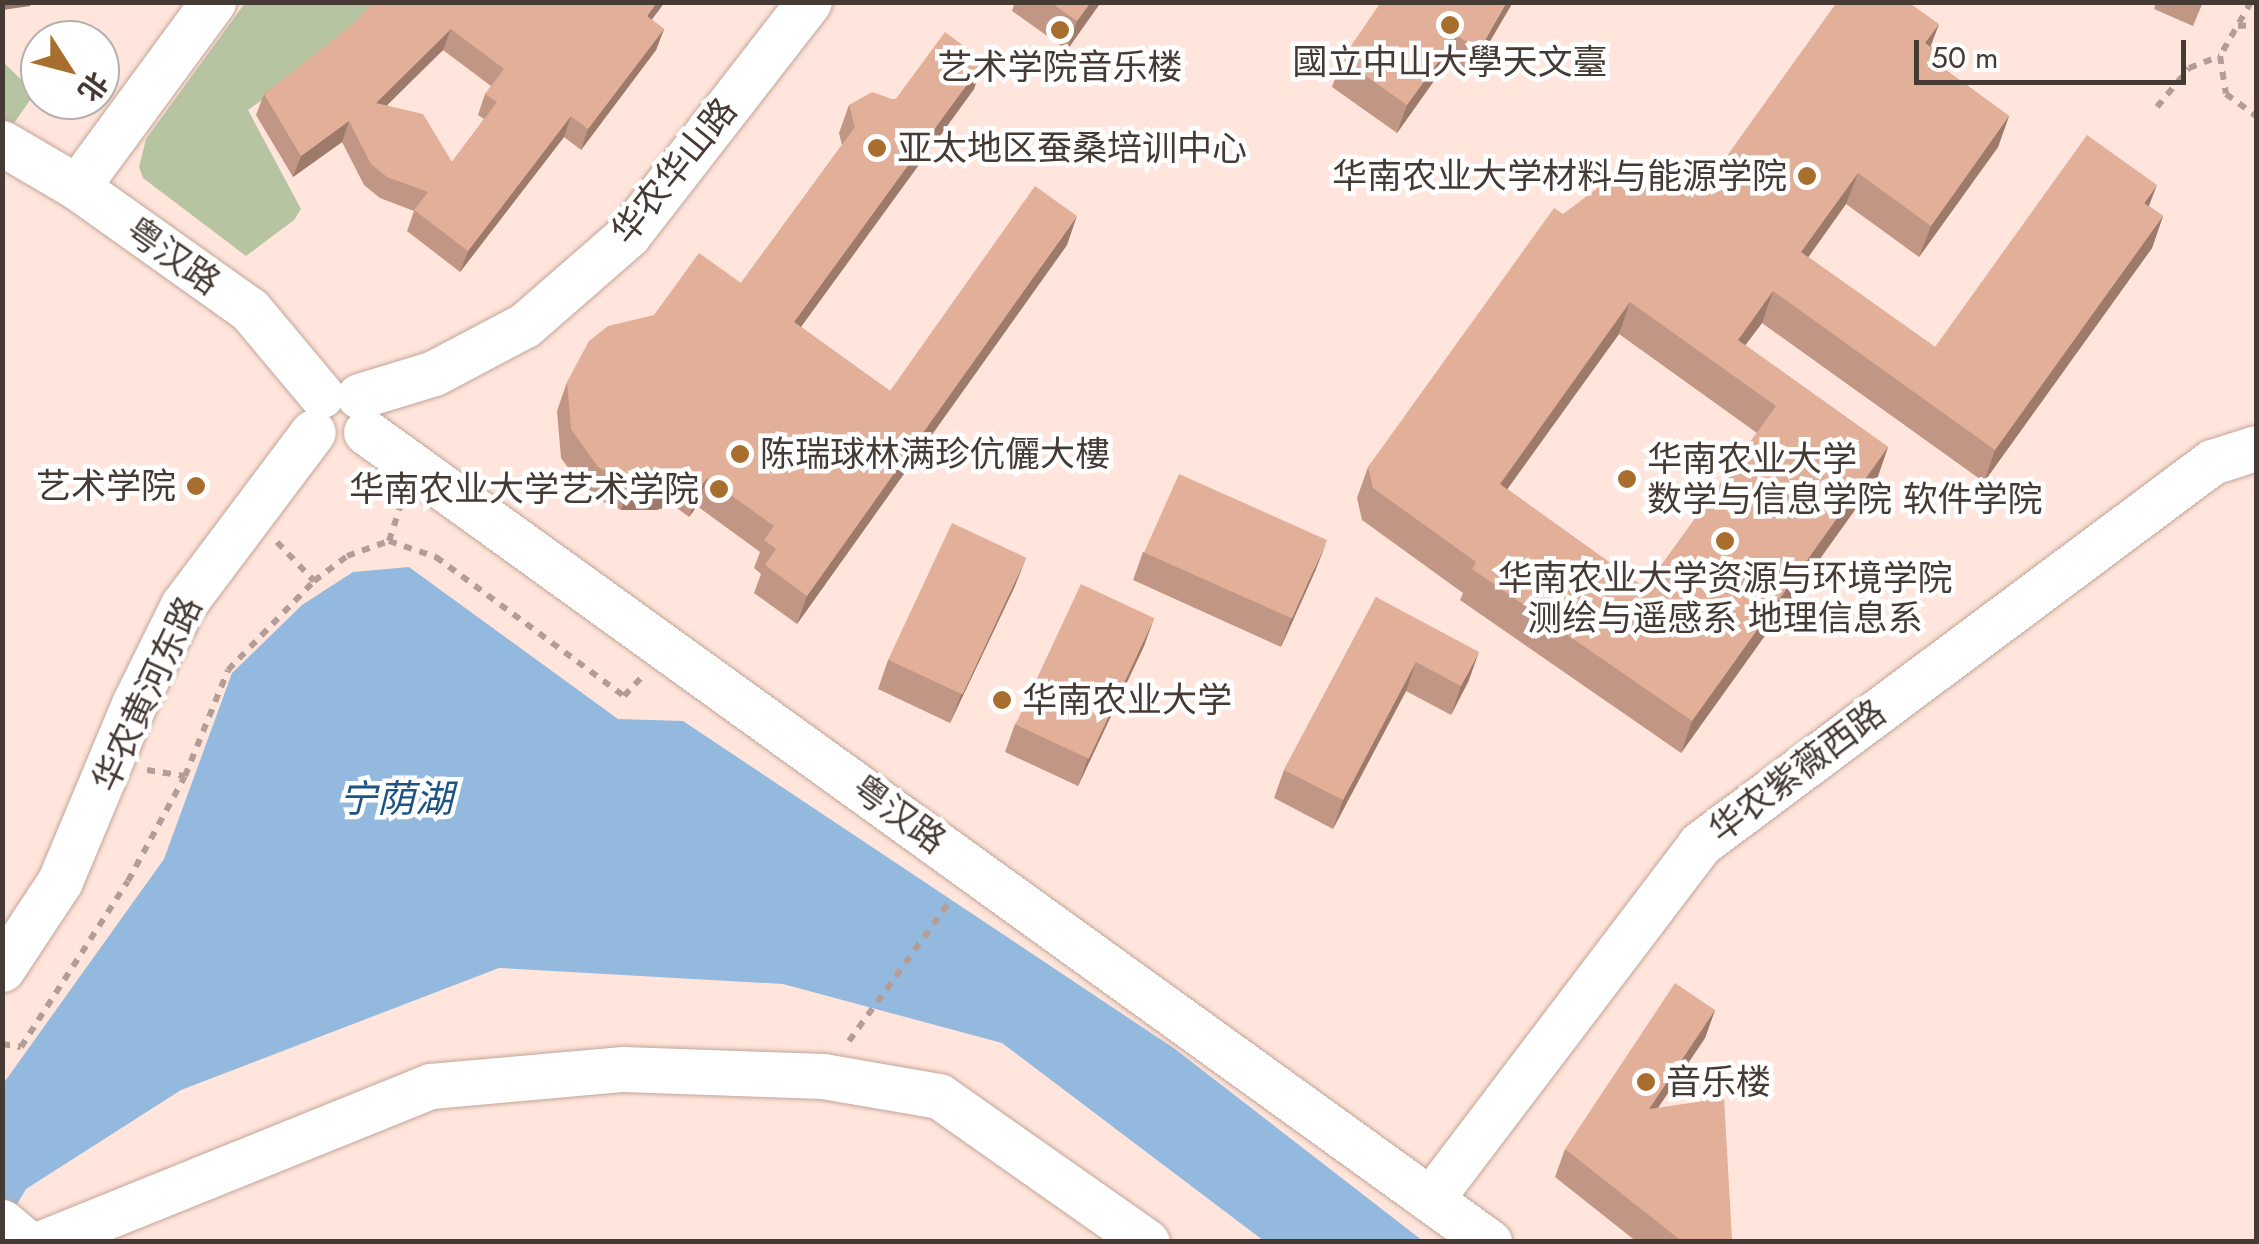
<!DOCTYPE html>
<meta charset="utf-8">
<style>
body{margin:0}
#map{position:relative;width:2259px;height:1244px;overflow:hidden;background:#ffe5db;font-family:Jost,"Noto Sans SC",sans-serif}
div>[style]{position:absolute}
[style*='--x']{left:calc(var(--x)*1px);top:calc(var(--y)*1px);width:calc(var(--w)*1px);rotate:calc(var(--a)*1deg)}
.green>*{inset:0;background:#b6c4a2}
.water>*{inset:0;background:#94b9df}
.path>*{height:6px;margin-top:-3px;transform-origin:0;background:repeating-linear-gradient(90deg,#b29e96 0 8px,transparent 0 16px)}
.roads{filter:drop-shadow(0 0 2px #c3a599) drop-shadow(0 0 2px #c3a599)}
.street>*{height:45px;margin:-22.5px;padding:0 22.5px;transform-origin:22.5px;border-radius:22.5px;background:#fff}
.wall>*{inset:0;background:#c29684}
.shaded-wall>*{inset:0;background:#9e7a6b}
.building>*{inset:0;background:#e2af99;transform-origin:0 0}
.dots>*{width:28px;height:28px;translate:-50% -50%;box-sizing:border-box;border:5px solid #fff;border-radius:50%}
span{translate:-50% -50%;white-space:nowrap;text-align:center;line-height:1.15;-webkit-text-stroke:9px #fff;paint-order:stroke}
.poi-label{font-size:35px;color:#463a34}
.left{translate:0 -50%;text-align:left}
.right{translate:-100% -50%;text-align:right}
.street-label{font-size:35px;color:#463a34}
.water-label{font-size:38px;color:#1d5484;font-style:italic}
.frame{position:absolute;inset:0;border:5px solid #463a34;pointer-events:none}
.north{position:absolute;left:20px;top:20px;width:100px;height:100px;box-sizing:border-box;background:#fff;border:2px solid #b5b0ae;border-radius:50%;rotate:126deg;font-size:28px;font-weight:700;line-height:40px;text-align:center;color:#463a34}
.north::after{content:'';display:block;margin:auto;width:35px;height:45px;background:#a76e2d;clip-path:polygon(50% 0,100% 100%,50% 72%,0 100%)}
.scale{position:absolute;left:1914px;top:40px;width:272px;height:45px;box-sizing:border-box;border:5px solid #463a34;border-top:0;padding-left:12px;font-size:30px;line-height:35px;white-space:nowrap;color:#463a34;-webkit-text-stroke:8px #fff;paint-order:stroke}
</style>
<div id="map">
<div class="green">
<i style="clip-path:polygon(245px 3px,378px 3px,301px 72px,248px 110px,301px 209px,294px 220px,246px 256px,143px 178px,139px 167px,146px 139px)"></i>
<i style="clip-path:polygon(2px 61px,35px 93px,12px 126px,3px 120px)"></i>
</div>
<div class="water">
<i style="clip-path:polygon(409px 567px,618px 719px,683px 721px,1175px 1049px,1423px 1241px,1264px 1241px,1002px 1043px,783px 984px,499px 968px,181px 1090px,26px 1189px,3px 1228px,3px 1084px,164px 859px,232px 673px,302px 605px,353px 572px)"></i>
</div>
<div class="path">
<i style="--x:2251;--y:2;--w:62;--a:119.9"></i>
<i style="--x:2220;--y:56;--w:38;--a:81"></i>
<i style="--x:2226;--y:94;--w:37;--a:36"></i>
<i style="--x:2238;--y:26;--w:18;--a:-3"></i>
<i style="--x:2157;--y:107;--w:50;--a:-50.6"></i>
<i style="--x:2189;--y:68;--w:33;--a:-21"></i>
<i style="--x:389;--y:541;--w:39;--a:-72"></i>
<i style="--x:277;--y:542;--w:54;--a:46.5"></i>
<i style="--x:147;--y:770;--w:38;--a:9"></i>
<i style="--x:849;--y:1041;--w:173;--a:-54.2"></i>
<i style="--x:2;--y:1044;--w:19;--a:9"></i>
<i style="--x:21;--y:1047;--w:197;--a:-57.2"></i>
<i style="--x:128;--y:881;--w:119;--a:-61.5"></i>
<i style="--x:185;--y:776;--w:114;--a:-67.9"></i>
<i style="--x:228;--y:670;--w:124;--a:-46"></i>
<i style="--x:314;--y:581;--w:41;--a:-37.1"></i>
<i style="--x:347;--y:556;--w:45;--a:-19.7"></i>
<i style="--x:389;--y:541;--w:50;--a:18.8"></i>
<i style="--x:436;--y:557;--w:234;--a:36.5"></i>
<i style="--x:624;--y:696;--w:25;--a:-47"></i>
</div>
<div class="roads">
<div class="street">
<i style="--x:2;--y:143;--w:87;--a:30.4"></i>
<i style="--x:77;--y:187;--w:212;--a:35.4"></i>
<i style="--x:250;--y:310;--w:111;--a:50.1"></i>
<i style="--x:77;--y:187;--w:230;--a:-53.7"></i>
<i style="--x:359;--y:396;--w:78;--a:-17"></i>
<i style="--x:434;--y:373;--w:103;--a:-27.8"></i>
<i style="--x:525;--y:325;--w:137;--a:-41.1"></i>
<i style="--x:628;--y:235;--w:295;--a:-52.2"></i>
<i style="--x:366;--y:432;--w:1385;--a:35.8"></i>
<i style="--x:2;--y:969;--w:105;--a:-56.6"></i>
<i style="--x:60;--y:881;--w:194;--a:-67.3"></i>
<i style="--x:135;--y:702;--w:108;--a:-63.7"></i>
<i style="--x:183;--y:605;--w:216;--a:-53.1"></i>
<i style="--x:1433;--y:1196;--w:442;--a:-52.8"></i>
<i style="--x:1700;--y:844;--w:639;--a:-36.73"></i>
<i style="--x:2212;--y:462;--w:46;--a:-17.7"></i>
<i style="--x:2;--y:1222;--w:31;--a:40"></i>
<i style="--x:44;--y:1242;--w:417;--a:-22"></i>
<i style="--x:431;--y:1086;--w:193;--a:-5.1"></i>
<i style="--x:623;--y:1069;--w:200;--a:2"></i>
<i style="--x:823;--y:1076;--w:118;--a:9.8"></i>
<i style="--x:939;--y:1096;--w:254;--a:35.1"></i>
</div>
</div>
<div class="wall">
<i style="clip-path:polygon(1015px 2px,1101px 2px,1067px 50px,1012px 11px)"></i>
<i style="clip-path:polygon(1513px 2px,1469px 77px,1446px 64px,1397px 133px,1332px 87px,1342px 59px)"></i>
<i style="clip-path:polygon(2156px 2px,2203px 2px,2193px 26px,2154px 9px)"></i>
<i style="clip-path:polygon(evenodd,652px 20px,664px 29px,656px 50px,581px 150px,564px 137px,460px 272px,407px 231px,414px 211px,380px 198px,364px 185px,342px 142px,293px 177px,256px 115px,264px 94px,351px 26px,652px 20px,443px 50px,491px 86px,485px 94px,478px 115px,484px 119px,452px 162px,387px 105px,443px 50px)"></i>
<i style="clip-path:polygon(evenodd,1939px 24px,1930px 46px,1942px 55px,1939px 65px,2009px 116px,1998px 147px,1919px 257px,1846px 204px,1808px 257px,1935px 347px,2149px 206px,2163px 216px,2152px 248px,1984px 482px,1762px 323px,1745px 345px,1888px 447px,1877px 479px,1681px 753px,1460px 600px,1463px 593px,1362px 520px,1357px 498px,1368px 467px,1563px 214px,1699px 195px,1939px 24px,1619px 334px,1757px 433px,1645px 588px,1507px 489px,1619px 334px)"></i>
<i style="clip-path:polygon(974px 89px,801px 327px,890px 391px,1067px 245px,797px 624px,754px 593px,761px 574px,754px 568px,760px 552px,697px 506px,689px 517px,673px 505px,656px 510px,621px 510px,588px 495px,561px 458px,557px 411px,567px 382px,654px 315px,741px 283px,842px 145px,839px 133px,849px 105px)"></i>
<i style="clip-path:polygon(1143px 552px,1316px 569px,1281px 647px,1133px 580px)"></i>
<i style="clip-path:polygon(1015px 586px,950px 723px,878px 689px,888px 660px)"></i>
<i style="clip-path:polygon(1376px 597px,1469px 680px,1451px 715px,1406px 691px,1333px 829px,1274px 798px,1284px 770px)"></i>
<i style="clip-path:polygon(1154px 618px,1144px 646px,1078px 786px,1005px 752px,1015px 724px)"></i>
<i style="clip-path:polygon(1715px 1010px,1705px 1038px,1658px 1108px,1732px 1239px,1731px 1242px,1637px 1242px,1555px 1177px,1565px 1149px)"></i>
</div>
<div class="shaded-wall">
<i style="clip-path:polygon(2px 2px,33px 2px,30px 6px,2px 10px)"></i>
<i style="clip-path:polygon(657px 2px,665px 2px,639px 37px,647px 16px)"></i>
<i style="clip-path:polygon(1091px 2px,1101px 2px,1067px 50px,1077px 21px)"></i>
<i style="clip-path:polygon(1507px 2px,1513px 2px,1469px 77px,1480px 49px)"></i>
<i style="clip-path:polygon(1939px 24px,1927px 56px,1925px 43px)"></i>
<i style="clip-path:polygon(451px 29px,443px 50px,368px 124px,376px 103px)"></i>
<i style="clip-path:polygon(664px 29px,656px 50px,581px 150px,588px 129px)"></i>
<i style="clip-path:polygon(1457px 36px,1446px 64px,1397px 133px,1407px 105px)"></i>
<i style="clip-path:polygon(984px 61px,974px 89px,784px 350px,794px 322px)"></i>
<i style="clip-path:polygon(571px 116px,564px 137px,460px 272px,468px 251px)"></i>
<i style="clip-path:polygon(2009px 116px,1998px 147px,1919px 257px,1931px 226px)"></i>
<i style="clip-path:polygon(349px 121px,342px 142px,293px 177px,301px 156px)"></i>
<i style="clip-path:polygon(1858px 173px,1846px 204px,1790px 283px,1801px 252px)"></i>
<i style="clip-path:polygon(2157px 185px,2145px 216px,2144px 203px)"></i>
<i style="clip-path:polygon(1077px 216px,1067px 245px,797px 624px,807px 596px)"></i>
<i style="clip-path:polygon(2163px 216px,2152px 248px,1984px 482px,1995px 450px)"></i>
<i style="clip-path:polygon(1773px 291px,1762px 323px,1726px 371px,1738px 340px)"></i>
<i style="clip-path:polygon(1630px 302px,1619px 334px,1488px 516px,1500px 484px)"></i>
<i style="clip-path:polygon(1888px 447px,1877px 479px,1681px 753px,1692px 721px)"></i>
<i style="clip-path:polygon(683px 477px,673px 505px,656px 510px,621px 510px,631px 482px)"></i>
<i style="clip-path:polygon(707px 478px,697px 506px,689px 517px,699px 489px)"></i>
<i style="clip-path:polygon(1327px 541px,1316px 569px,1281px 647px,1291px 619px)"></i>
<i style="clip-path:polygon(1026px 558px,1015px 586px,950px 723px,961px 694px)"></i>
<i style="clip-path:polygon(1154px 618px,1144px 646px,1078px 786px,1088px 758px)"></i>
<i style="clip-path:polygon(1479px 652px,1469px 680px,1451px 715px,1461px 686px)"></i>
<i style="clip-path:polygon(1416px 662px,1406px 691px,1333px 829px,1343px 800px)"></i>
<i style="clip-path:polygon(1715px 1010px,1705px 1038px,1638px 1137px,1649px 1109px)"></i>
</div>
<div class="building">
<i style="clip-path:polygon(evenodd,374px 2px,657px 2px,647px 16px,664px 29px,588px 129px,571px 116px,468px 251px,414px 210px,428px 192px,387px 177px,371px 164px,349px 121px,301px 156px,264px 94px,351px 26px,374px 2px,451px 29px,504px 69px,485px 94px,497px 102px,452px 162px,423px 114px,376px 103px,451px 29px)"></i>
<i style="clip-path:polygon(1050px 2px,1091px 2px,1077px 21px)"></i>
<i style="clip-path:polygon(1381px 2px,1409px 3px,1507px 2px,1480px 49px,1457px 36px,1407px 105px,1342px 59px)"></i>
<i style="clip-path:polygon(evenodd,1837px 2px,1908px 2px,1939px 24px,1925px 43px,1942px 55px,1936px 63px,2009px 116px,1931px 226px,1858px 173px,1801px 252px,1935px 347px,2087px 135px,2157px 185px,2144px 203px,2163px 216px,1995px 450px,1773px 291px,1738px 340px,1888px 447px,1692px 721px,1472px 569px,1476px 562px,1373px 488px,1368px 467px,1554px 208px,1563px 214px,1603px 184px,1640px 176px,1666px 179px,1699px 195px,1837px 2px,1630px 302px,1776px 406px,1645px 588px,1500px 484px,1630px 302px)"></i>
<i style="clip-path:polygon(945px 32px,984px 61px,794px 322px,890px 391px,1035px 186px,1077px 216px,807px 596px,765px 565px,776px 549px,764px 540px,774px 526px,707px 478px,699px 489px,683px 477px,667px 482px,631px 482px,598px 467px,571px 429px,567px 382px,589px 341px,608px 326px,654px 315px,699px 253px,741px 283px,855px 127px,849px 105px,872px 92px,895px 100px)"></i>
<i style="left:1179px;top:474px;width:162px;height:86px;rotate:24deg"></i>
<i style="left:952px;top:523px;width:82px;height:151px;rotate:25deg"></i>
<i style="left:1081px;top:584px;width:81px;height:155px;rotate:25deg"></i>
<i style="clip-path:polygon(1376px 597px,1479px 652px,1461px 686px,1416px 662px,1343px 800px,1284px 770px)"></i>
<i style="clip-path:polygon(1675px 983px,1715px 1010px,1649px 1109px,1724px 1098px,1732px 1239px,1730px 1242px,1683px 1242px,1565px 1149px)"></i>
</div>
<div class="dots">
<i style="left:1450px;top:25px;background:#a76e2d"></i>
<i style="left:1060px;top:30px;background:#a76e2d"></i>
<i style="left:877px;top:148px;background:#a76e2d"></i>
<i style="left:1807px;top:176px;background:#a76e2d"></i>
<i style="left:740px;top:454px;background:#a76e2d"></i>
<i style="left:1627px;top:479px;background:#a76e2d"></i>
<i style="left:196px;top:486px;background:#a76e2d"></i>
<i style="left:719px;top:489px;background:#a76e2d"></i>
<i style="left:1725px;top:541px;background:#a76e2d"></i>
<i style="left:1002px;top:700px;background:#a76e2d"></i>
<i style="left:1646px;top:1082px;background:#a76e2d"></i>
</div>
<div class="poi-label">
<span style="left:1450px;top:62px">國立中山大學天文臺</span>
<span style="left:1060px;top:67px">艺术学院音乐楼</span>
<span class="left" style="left:897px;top:148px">亚太地区蚕桑培训中心</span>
<span class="right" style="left:1787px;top:176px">华南农业大学材料与能源学院</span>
<span class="left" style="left:760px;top:454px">陈瑞球林满珍伉儷大樓</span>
<span class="left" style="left:1647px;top:479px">华南农业大学<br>数学与信息学院 软件学院</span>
<span class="right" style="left:176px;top:486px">艺术学院</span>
<span class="right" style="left:699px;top:489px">华南农业大学艺术学院</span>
<span style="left:1725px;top:598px">华南农业大学资源与环境学院<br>测绘与遥感系 地理信息系</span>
<span class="left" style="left:1022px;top:700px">华南农业大学</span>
<span class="left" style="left:1666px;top:1082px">音乐楼</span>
</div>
<div class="street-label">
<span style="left:674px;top:171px;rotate:-51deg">华农华山路</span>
<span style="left:173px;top:256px;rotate:35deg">粤汉路</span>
<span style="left:147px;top:694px;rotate:-65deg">华农黄河东路</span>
<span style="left:1797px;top:771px;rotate:-37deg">华农紫薇西路</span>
<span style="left:899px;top:814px;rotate:36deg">粤汉路</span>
</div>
<div class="water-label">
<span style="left:396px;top:799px">宁荫湖</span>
</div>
<div class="frame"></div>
<div class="north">北</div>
<div class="scale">50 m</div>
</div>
